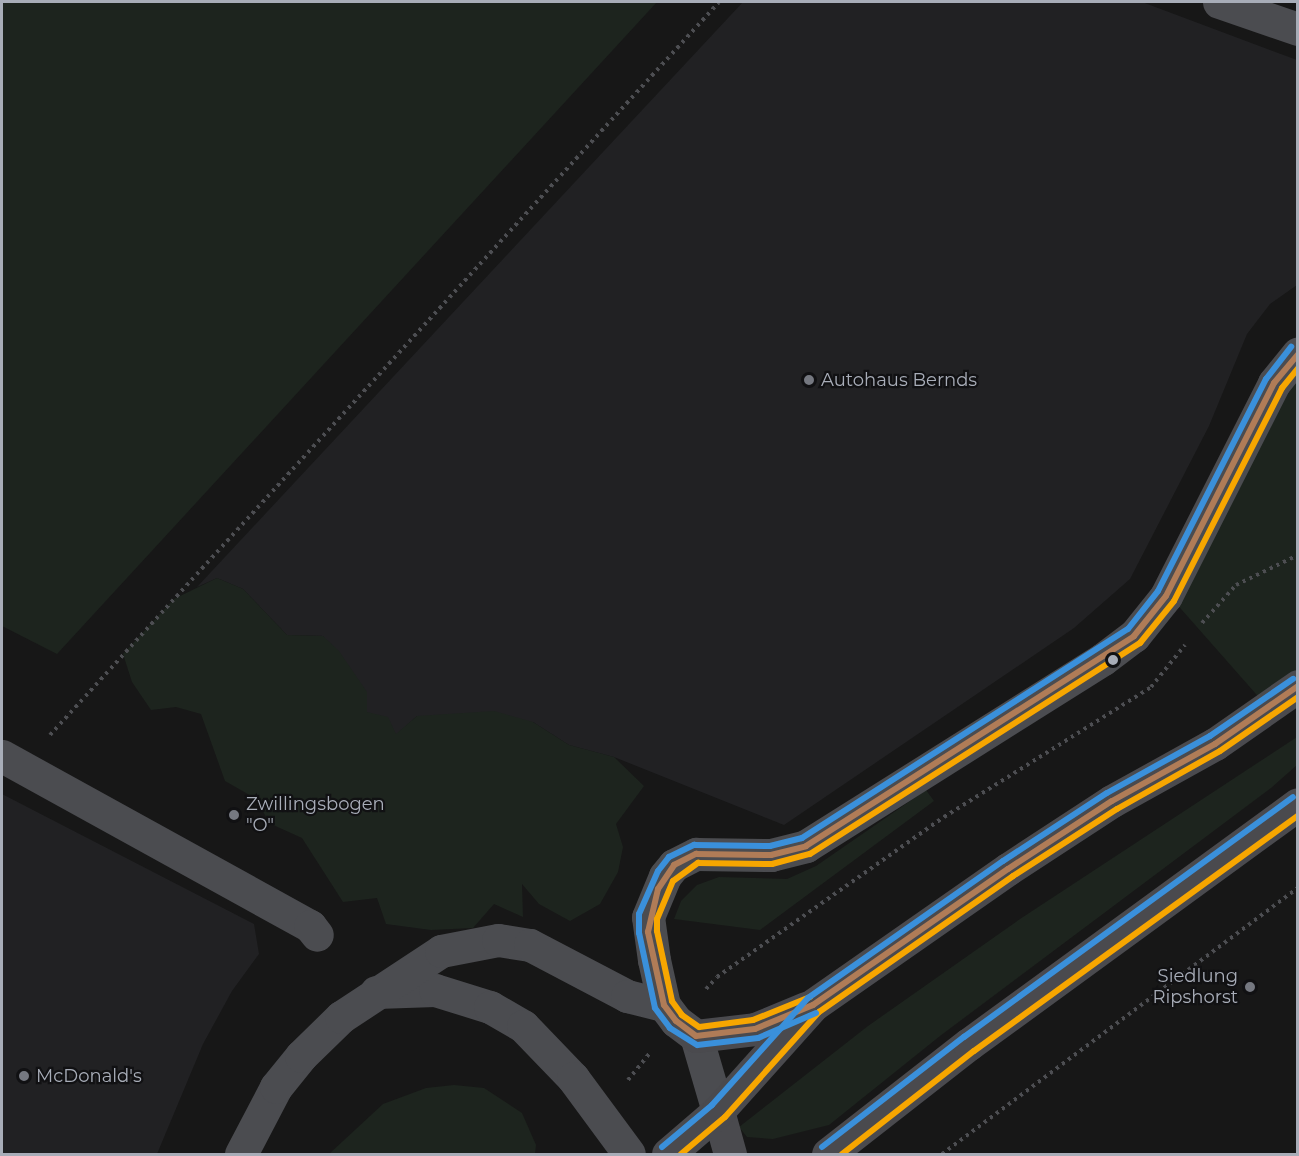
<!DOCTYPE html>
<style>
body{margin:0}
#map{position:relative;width:1299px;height:1156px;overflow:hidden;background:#171717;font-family:Montserrat,sans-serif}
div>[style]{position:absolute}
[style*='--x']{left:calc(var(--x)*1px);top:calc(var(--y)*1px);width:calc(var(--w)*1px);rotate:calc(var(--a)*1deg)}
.built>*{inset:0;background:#212123}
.green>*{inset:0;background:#1d241e}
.path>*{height:4px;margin-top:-2px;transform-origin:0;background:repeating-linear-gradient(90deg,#4d4e52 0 3px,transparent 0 7.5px)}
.street>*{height:33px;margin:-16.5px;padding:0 16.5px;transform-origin:16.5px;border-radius:16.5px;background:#4b4c50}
.secondary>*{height:33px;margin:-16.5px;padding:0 16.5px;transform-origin:16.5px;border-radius:16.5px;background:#4a4a4e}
.bus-1>*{height:6px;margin:-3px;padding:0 3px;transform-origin:3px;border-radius:3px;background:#b07c57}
.bus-2>*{height:6px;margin:-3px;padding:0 3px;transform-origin:3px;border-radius:3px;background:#f7a600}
.bus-3>*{height:6px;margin:-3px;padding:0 3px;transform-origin:3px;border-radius:3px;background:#3a90db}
.dots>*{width:16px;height:16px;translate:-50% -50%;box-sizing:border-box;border:3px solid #111113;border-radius:50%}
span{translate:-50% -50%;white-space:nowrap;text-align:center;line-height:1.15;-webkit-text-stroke:4.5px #111113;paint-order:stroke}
.poi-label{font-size:18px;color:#a8adb8}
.left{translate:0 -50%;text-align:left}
.right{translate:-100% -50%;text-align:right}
.frame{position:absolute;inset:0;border:3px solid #a8adb8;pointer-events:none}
</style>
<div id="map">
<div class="built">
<i style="clip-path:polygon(743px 2px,1142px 2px,1297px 60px,1297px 285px,1270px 304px,1247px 334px,1209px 426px,1130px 579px,1074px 628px,784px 825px,614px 757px,569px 745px,533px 722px,417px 716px,396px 735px,367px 712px,323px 636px,287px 635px,243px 589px,217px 578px,197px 587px)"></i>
<i style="clip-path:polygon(2px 794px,254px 924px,259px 954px,232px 991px,203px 1044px,157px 1154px,2px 1154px)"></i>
</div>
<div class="green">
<i style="clip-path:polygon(2px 2px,657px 2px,57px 654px,2px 626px)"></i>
<i style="clip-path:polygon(1297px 358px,1297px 678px,1263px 702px,1174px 601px)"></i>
<i style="clip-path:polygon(217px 578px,243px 589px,287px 635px,323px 636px,339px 651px,367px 692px,367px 712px,388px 717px,396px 734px,417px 716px,494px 711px,533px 722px,569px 745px,614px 757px,644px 786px,616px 824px,623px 847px,618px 872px,600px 904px,570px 921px,539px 904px,522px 884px,523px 917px,494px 904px,473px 928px,431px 930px,386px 924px,377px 898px,343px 902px,302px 838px,271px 824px,253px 797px,225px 781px,201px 714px,176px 707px,151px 710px,132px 682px,123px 654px,174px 599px)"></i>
<i style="clip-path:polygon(1297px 737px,1297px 765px,1271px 788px,940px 1036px,829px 1125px,773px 1139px,747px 1137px,739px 1127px,868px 1026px,1020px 919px)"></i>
<i style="clip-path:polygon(926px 790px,934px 801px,760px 930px,674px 919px,681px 901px,697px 885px,719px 877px,787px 879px,816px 866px)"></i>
<i style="clip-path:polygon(454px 1085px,484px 1088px,522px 1113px,536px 1145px,535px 1154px,329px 1154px,383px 1104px,426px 1088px)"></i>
</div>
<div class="path">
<i style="--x:1202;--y:623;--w:51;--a:-48.2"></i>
<i style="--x:1236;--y:585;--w:69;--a:-25.8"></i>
<i style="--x:50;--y:735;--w:992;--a:-47.61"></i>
<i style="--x:706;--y:989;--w:16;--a:-47"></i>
<i style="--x:717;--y:977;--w:278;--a:-35.2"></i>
<i style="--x:944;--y:817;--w:244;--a:-32.1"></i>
<i style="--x:1151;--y:687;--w:54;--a:-51"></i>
<i style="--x:628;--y:1080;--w:35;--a:-51"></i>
<i style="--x:942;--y:1154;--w:444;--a:-36.8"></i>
</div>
<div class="street">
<i style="--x:1219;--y:2;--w:83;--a:18.9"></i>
<i style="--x:2;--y:756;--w:352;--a:28.9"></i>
<i style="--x:310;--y:926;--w:11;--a:52"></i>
<i style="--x:376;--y:992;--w:59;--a:-1.9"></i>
<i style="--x:435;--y:990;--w:58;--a:17.2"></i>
<i style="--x:490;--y:1007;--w:38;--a:30"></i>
<i style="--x:523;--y:1026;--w:72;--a:46.1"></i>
<i style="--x:573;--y:1078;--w:94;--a:53.6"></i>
<i style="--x:718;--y:1111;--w:78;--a:-106.3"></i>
<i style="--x:696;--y:1036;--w:25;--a:-143"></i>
<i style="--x:676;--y:1021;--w:20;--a:-127"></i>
<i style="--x:664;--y:1005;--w:46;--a:-102.5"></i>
<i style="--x:654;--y:960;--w:43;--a:-97.9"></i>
<i style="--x:648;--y:917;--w:44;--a:-67.5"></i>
<i style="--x:665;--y:876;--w:14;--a:-51"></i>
<i style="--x:674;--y:865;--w:25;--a:-27"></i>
<i style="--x:696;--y:854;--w:75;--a:0.8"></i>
<i style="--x:771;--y:855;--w:36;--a:-14"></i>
<i style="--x:806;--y:846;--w:351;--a:-32.2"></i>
<i style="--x:1103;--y:659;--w:39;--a:-37"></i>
<i style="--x:1134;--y:636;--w:51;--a:-51.3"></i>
<i style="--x:1166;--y:596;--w:239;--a:-63.1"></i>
<i style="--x:1274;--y:383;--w:38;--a:-51"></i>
<i style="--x:241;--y:1154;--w:76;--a:-62.4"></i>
<i style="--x:276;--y:1087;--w:40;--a:-51"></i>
<i style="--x:301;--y:1056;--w:56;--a:-44.3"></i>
<i style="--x:341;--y:1017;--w:120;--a:-33.4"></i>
<i style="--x:441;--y:951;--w:58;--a:-10.9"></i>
<i style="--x:498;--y:940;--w:32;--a:9"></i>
<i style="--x:530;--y:945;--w:110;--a:27.7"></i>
<i style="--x:627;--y:996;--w:38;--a:14"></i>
</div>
<div class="secondary">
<i style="--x:696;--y:1036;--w:59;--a:-6.8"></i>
<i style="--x:755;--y:1029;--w:55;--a:-22.4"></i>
<i style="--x:718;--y:1111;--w:45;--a:74.4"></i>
<i style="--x:668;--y:1154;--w:66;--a:-40.7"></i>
<i style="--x:718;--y:1111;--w:142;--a:-48.1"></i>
<i style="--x:813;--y:1005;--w:238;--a:-34.9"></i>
<i style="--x:1008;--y:869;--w:124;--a:-33.2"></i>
<i style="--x:1112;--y:801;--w:118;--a:-29"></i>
<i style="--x:1215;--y:744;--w:101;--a:-34.9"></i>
<i style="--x:828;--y:1154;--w:179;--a:-38"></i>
<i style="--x:969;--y:1044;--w:407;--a:-36.1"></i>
</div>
<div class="bus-1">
<i style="--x:696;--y:1036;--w:25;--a:-143"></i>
<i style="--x:676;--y:1021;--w:20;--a:-127"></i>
<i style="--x:664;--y:1005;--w:75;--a:-102.4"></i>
<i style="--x:648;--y:932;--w:44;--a:-76.9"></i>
<i style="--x:658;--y:889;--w:29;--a:-56"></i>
<i style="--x:674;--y:865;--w:25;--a:-27"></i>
<i style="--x:696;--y:854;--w:75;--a:0.8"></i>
<i style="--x:771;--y:855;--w:36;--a:-14"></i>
<i style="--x:806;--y:846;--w:389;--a:-32.6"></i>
<i style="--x:1134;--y:636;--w:51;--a:-51.3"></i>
<i style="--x:1166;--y:596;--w:239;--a:-63.1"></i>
<i style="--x:1274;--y:383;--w:38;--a:-50"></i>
<i style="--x:696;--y:1036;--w:59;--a:-6.8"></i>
<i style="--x:755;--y:1029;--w:63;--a:-22.5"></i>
<i style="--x:813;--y:1005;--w:238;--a:-34.9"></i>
<i style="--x:1008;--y:869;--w:124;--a:-33.2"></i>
<i style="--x:1112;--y:801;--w:118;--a:-29"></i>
<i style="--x:1215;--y:744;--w:101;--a:-34.9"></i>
</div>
<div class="bus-2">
<i style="--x:810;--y:997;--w:61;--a:158"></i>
<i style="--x:753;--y:1020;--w:54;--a:172.6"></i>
<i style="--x:699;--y:1027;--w:21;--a:-145"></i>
<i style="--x:682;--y:1015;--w:17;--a:-126"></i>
<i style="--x:672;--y:1001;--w:72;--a:-102.1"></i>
<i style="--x:657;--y:931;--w:12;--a:-90"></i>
<i style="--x:657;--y:919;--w:41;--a:-67.2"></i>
<i style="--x:673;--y:881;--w:31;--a:-36"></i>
<i style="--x:698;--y:863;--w:74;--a:0.8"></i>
<i style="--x:772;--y:864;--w:39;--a:-15"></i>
<i style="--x:810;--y:854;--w:392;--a:-32.6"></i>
<i style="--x:1140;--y:643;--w:54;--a:-51"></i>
<i style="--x:1174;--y:601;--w:239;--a:-63.1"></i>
<i style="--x:1282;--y:388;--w:26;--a:-51"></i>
<i style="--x:681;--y:1154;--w:57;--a:-40.1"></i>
<i style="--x:725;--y:1117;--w:141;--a:-48.2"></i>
<i style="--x:819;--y:1012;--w:237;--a:-35"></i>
<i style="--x:1013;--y:876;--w:124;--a:-32.8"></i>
<i style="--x:1117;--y:809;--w:118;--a:-29.4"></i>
<i style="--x:1220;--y:751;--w:95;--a:-34.7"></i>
<i style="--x:842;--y:1154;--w:167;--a:-38"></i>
<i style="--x:974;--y:1051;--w:400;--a:-36"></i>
</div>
<div class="bus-3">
<i style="--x:816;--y:1013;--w:63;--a:156.7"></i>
<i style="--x:758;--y:1038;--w:61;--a:173.5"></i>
<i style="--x:697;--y:1045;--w:32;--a:-148"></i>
<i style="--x:670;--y:1028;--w:25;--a:-127"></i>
<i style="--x:655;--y:1008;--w:77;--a:-102"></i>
<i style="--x:639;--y:933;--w:19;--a:-90"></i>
<i style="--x:639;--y:914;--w:47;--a:-66.2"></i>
<i style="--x:658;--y:871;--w:18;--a:-52"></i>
<i style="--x:669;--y:857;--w:28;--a:-26"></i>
<i style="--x:694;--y:845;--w:76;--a:0.8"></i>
<i style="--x:770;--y:846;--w:33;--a:-14"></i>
<i style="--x:802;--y:838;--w:387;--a:-32.7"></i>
<i style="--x:1128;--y:629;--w:48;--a:-51.7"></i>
<i style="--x:1158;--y:591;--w:238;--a:-63"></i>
<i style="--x:1266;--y:379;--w:41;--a:-52"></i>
<i style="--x:662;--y:1147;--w:65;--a:-40"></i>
<i style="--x:712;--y:1105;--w:144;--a:-48.1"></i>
<i style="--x:808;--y:998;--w:238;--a:-35.1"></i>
<i style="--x:1003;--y:861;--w:124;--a:-33.2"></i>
<i style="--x:1107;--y:793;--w:118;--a:-29"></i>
<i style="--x:1210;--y:736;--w:101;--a:-34.5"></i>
<i style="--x:822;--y:1147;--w:180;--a:-37.8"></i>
<i style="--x:964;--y:1037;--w:407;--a:-36.1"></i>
</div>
<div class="dots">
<i style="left:809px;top:380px;background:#757880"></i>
<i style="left:1113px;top:660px;background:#a8adb8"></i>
<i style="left:234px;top:815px;background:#757880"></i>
<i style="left:1250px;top:987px;background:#757880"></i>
<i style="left:24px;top:1076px;background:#757880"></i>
</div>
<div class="poi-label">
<span class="left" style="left:821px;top:380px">Autohaus Bernds</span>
<span class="left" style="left:246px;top:815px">Zwillingsbogen<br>"O"</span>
<span class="right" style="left:1238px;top:987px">Siedlung<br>Ripshorst</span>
<span class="left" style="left:36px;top:1076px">McDonald's</span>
</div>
<div class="frame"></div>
</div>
